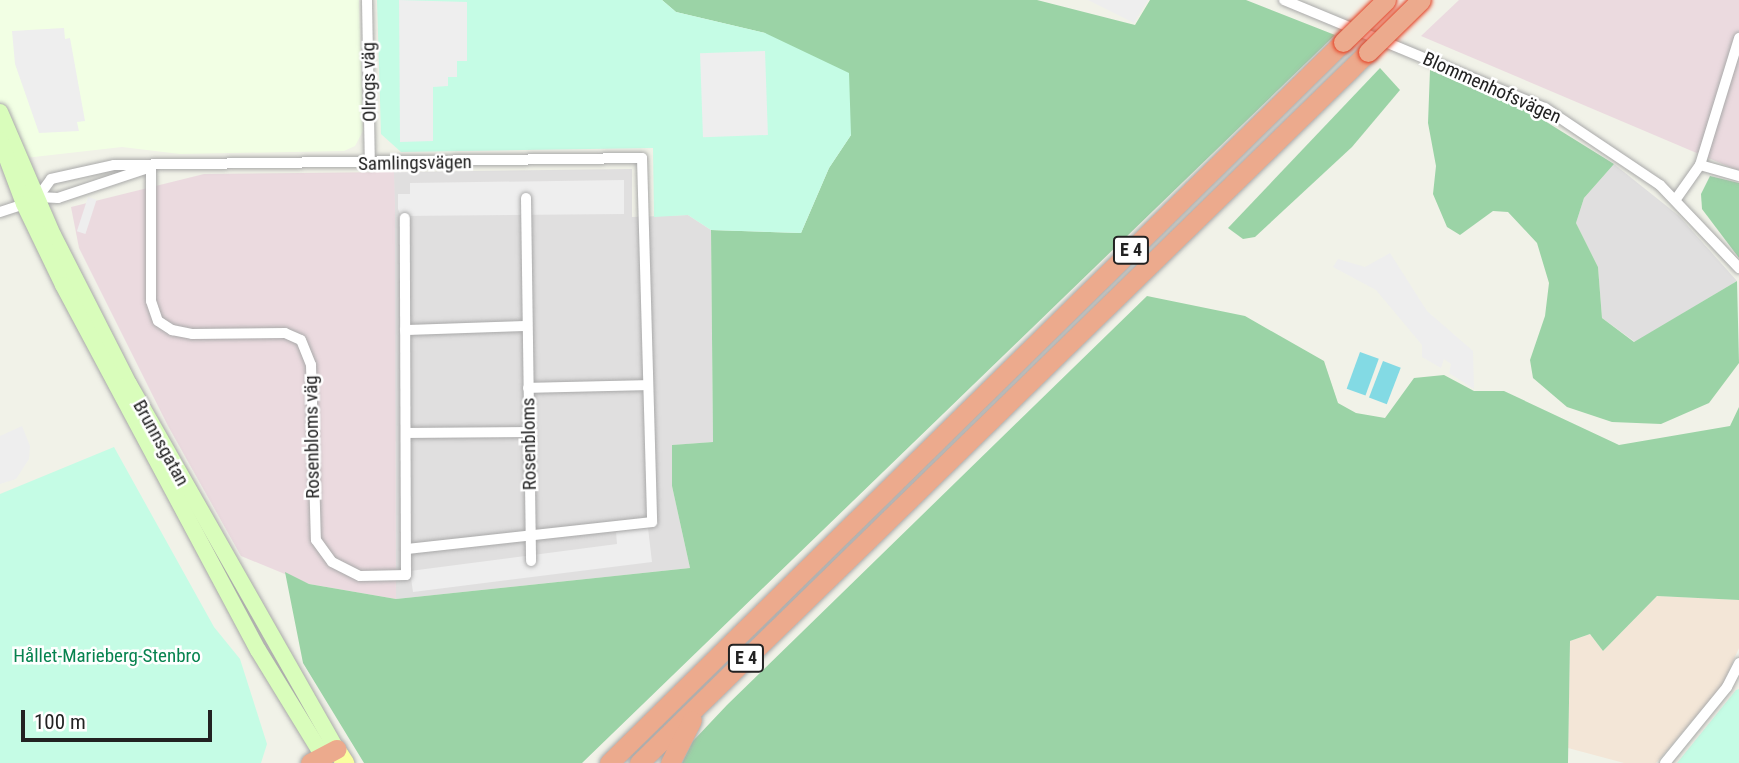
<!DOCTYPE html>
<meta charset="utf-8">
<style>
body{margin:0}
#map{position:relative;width:1739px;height:763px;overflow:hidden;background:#f1f2e8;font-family:"Roboto Condensed",sans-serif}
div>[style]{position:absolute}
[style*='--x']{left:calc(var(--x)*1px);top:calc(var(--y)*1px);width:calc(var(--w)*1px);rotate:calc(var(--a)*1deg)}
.residential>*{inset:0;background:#e0dfdf}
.commercial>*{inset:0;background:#f3e6d7}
.industrial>*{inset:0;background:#ebdadf}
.education>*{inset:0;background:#f2ffe4}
.forest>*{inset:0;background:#9bd3a6}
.park>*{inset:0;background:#c5fce5}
.pitch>*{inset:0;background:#83dae4;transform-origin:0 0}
.parking>*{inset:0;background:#eee;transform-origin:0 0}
.roads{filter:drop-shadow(0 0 2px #a9a9a9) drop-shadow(0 0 2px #a9a9a9)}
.minor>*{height:10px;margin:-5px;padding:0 5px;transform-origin:5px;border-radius:5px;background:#fff}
.secondary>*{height:16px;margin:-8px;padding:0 8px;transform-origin:8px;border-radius:8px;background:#d9fdbb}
.primary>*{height:18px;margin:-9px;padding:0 9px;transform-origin:9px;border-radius:9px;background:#f9ffa0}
.motorway>*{height:19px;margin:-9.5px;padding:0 9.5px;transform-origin:9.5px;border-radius:9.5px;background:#ecaa8d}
.bridges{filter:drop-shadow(0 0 2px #e43e21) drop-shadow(0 0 2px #e43e21)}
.motorway-bridge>*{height:19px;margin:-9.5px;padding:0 9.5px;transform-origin:9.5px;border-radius:9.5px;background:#ecaa8d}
span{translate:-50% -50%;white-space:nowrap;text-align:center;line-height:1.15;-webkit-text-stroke:5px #fff;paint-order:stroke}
.shield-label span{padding:2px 5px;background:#fff;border:2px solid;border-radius:5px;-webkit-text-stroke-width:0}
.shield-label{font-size:18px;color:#222;font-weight:700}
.street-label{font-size:19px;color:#222}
.park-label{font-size:19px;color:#07834f}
.scale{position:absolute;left:21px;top:710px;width:191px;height:32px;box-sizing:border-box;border:4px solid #222;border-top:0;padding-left:9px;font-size:21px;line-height:24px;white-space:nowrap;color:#222;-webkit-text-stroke:5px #fff;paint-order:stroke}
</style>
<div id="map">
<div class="residential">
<i style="clip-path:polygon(1614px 164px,1679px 216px,1737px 281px,1635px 342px,1602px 318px,1598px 267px,1576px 223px,1584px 198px)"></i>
<i style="clip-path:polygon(632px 169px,632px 217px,688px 215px,711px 230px,713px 442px,673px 445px,672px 486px,690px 568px,396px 599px,394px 172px)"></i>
</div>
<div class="commercial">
<i style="clip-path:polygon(1657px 596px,1739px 600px,1739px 648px,1722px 686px,1656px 763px,1624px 763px,1568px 748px,1570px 641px,1590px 634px,1603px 651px)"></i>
</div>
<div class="industrial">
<i style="clip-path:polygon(1459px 0,1739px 0,1739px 171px,1421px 36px)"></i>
<i style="clip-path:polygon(394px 172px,395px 205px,396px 599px,309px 584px,241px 556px,168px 426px,79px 248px,71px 207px,204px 174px)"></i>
</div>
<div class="education">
<i style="clip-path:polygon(0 0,359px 0,363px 131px,355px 146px,344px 151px,180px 154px,122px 147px,25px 158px,0 102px)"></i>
</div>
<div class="forest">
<i style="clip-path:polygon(662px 0,1037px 0,1135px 25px,1150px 0,1246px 0,1335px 35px,582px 763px,364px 763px,303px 663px,285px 572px,309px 584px,396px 599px,690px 568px,672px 486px,672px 445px,713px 442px,711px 230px,801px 233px,829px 168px,851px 135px,765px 33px,676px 12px)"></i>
<i style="clip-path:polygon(1380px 68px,1400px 90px,1352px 147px,1255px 237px,1243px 239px,1228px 228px)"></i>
<i style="clip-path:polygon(1430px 70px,1532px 113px,1614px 164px,1584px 198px,1576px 223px,1598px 267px,1602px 318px,1634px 342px,1737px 281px,1739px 363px,1709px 403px,1661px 424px,1612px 422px,1567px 407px,1533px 378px,1530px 360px,1545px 316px,1549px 283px,1537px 243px,1508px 212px,1493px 211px,1460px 235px,1447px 227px,1433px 194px,1436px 166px,1428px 123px)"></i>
<i style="clip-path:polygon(1710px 176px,1739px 183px,1739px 258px,1702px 209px,1701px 194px)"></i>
<i style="clip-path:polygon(1147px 296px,1245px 316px,1324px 361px,1338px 403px,1356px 413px,1385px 418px,1414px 378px,1444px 375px,1474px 391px,1504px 391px,1619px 445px,1730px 426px,1739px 407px,1739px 600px,1657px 596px,1603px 651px,1590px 634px,1570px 641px,1568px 763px,682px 763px,693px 741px,727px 705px)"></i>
</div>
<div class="park">
<i style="clip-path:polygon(377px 0,662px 0,676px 12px,765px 33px,849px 73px,851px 135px,829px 168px,801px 233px,711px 230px,688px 215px,654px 217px,653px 148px,401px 152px,381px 134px)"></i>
<i style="clip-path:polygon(114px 447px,214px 627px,240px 659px,267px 744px,261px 763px,0 763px,0 494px)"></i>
<i style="clip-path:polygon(1739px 689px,1739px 763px,1677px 763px,1736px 690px)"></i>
</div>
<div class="pitch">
<i style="left:1360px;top:352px;width:20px;height:39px;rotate:20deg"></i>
<i style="left:1383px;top:361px;width:19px;height:39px;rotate:21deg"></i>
</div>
<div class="parking">
<i style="clip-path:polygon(399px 0,467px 2px,467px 61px,457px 61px,457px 77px,448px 77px,448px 86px,433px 87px,433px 141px,400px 142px)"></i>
<i style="clip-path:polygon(1088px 0,1148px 0,1134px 23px)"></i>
<i style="clip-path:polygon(64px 28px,65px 39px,70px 38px,85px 121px,77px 122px,79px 131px,39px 133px,15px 64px,12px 31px)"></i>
<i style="left:765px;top:51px;width:84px;height:65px;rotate:88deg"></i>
<i style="clip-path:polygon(624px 180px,624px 214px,401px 216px,398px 209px,398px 194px,410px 194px,410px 183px)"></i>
<i style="left:88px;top:197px;width:9px;height:36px;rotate:18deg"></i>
<i style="clip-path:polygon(1390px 253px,1427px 311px,1473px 351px,1474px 389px,1449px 373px,1451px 364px,1444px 359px,1441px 368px,1422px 357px,1422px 345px,1376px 290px,1333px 267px,1338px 259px,1365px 267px)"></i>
<i style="clip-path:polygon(22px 426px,30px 446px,29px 459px,16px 479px,0 484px,0 436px)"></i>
<i style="clip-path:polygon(648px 528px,652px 562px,413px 592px,410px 571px,617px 544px,616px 532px)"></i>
</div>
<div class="roads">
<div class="minor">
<i style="--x:367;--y:0;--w:164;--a:89"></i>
<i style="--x:1284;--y:0;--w:282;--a:22.5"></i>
<i style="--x:1545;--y:108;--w:138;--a:33.8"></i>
<i style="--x:1660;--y:185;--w:115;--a:46.4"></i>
<i style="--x:1700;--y:165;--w:133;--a:-72.9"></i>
<i style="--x:151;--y:167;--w:98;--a:161.6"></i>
<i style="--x:58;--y:198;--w:20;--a:-177"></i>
<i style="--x:38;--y:197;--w:22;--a:-54"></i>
<i style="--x:51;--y:179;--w:65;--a:-12.5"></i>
<i style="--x:114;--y:165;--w:528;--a:-0.76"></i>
<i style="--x:642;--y:158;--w:364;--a:88.4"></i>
<i style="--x:652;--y:522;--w:246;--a:173.7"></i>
<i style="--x:151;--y:167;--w:134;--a:90"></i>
<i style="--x:151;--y:301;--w:21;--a:71"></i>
<i style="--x:158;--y:321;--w:17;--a:33"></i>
<i style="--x:172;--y:330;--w:20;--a:11"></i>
<i style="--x:192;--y:334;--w:93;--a:-0.6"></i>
<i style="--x:285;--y:333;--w:17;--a:24"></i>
<i style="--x:301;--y:340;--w:27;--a:68"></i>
<i style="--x:311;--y:365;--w:175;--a:88.4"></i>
<i style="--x:316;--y:540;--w:27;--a:54"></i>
<i style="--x:332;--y:562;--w:31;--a:27"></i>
<i style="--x:360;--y:576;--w:46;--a:-1.2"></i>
<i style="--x:406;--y:575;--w:357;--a:-90.2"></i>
<i style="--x:526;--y:198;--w:363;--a:89.2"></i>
<i style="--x:1676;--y:199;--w:42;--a:-54.8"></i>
<i style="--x:1700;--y:165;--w:41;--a:15.8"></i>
<i style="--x:0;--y:212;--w:25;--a:-18"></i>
<i style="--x:405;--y:330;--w:122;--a:-1.9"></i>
<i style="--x:528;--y:388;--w:119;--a:-1.4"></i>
<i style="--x:407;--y:433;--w:120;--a:-0.5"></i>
<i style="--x:1665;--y:763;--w:98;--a:-50.8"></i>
<i style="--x:1727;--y:687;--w:27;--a:-63"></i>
</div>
<div class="secondary">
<i style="--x:0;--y:112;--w:134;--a:66.7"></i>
<i style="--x:53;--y:235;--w:167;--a:63"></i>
<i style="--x:129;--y:384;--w:420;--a:60.4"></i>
<i style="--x:0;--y:140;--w:68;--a:69.4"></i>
<i style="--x:24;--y:204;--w:90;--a:64.3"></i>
<i style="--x:63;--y:285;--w:414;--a:61.9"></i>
<i style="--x:258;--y:650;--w:124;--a:58.5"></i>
</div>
<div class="primary">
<i style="--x:336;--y:749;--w:17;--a:57"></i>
</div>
<div class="motorway">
<i style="--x:310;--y:763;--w:30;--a:-28"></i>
<i style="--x:609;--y:763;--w:1029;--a:-44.49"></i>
<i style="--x:639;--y:763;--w:1018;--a:-44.28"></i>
<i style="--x:670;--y:763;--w:48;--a:-62.9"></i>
</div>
</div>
<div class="bridges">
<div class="motorway-bridge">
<i style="--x:1343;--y:42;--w:60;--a:-44.3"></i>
<i style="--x:1368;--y:52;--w:74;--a:-44.5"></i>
</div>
</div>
<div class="shield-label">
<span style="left:1131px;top:250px">E 4</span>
<span style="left:746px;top:658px">E 4</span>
</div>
<div class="street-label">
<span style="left:369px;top:82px;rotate:-91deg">Olrogs väg</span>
<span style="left:1492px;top:88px;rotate:24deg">Blommenhofsvägen</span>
<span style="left:415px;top:163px;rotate:-1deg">Samlingsvägen</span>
<span style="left:312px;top:437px;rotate:-91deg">Rosenbloms väg</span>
<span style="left:161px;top:443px;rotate:61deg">Brunnsgatan</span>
<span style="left:529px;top:444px;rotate:-91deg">Rosenbloms</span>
</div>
<div class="park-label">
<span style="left:107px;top:656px">Hållet-Marieberg-Stenbro</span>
</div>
<div class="scale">100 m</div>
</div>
